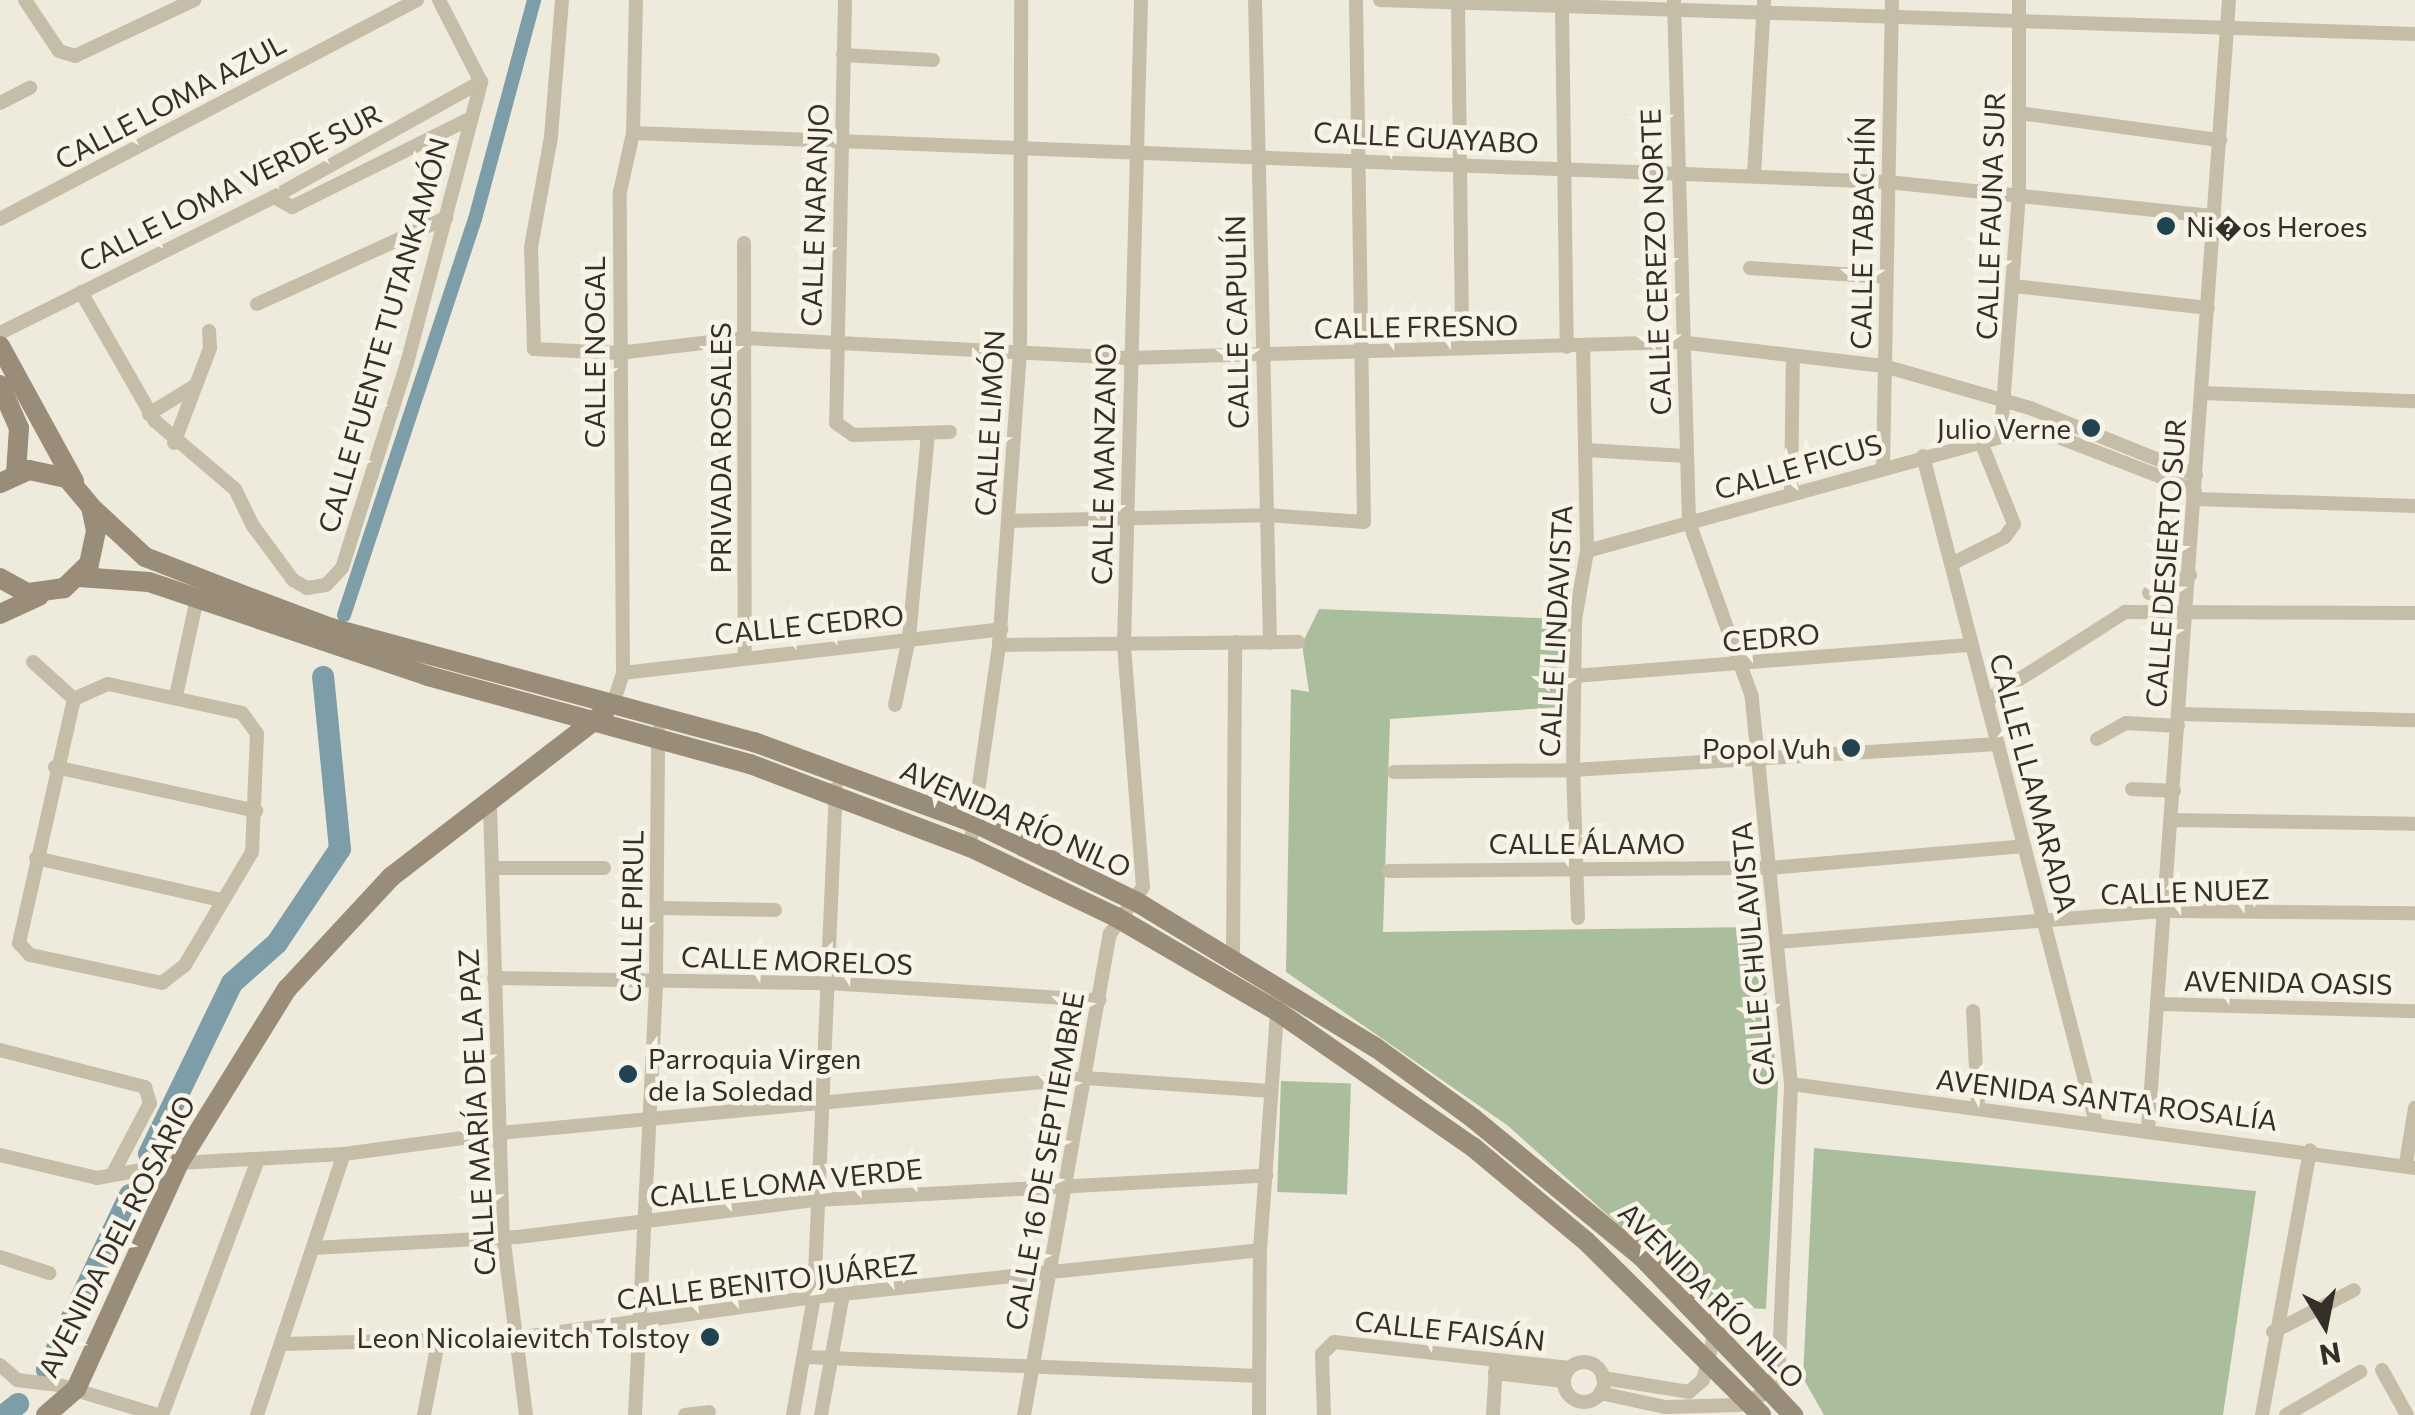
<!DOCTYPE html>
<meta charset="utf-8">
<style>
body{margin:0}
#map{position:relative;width:2415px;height:1415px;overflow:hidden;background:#efebdc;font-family:Commissioner,sans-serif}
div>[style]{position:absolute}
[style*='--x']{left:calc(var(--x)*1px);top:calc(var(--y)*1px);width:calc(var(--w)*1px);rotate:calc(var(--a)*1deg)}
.green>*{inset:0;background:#aabd9d;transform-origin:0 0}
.canal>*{height:14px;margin:-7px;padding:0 7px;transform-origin:7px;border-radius:7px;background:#7d9da9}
.river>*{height:22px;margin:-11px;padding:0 11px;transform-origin:11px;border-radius:11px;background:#7d9da9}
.street>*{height:14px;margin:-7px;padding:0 7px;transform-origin:7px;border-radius:7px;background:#c6bda9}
.street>.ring{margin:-7px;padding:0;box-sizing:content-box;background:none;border:14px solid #c6bda9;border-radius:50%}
.secondary>*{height:20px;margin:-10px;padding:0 10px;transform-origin:10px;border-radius:10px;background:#998d7a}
.dots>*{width:28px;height:28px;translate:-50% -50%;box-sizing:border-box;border:5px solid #f7f4e7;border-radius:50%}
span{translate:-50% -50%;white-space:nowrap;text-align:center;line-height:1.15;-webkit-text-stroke:9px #f7f4e7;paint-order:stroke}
.street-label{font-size:28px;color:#342f28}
.poi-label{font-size:28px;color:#342f28}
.left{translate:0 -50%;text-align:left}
.right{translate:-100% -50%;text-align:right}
.north{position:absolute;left:2275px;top:1275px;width:100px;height:100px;-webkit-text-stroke:8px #f7f4e7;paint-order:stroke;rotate:170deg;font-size:28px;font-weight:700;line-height:40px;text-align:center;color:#342f28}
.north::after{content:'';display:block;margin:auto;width:35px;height:45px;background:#342f28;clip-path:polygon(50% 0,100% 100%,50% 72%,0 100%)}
</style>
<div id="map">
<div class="green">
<i style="clip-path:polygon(1319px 609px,1563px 619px,1561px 707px,1390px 719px,1383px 932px,1758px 927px,1778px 1084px,1766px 1309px,1710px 1306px,1507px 1125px,1286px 972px,1291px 689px,1309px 692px,1302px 644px)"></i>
<i style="left:1281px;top:1081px;width:70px;height:111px;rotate:2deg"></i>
<i style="clip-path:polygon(1814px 1148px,2256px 1191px,2223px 1415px,1824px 1415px,1803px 1378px)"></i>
</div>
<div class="canal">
<i style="--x:344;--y:615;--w:417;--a:-71.7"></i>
<i style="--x:475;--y:219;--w:227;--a:-74.9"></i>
</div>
<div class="river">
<i style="--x:149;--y:1154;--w:190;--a:-64.1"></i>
<i style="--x:232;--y:983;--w:60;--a:-41.6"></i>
<i style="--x:277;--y:943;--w:113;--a:-56.2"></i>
<i style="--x:340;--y:849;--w:173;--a:-95.6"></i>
<i style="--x:47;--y:1370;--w:194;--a:-64.6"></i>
<i style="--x:4;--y:1415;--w:18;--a:-38"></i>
</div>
<div class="street">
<i style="--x:25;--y:0;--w:61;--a:56.3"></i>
<i style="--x:59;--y:51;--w:17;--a:17"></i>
<i style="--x:75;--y:56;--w:132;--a:-25.2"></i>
<i style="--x:439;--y:0;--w:92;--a:62.9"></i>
<i style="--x:562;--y:0;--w:137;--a:94.6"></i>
<i style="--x:551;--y:137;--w:112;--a:100.3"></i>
<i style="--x:531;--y:247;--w:102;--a:88.3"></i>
<i style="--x:534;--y:349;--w:84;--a:2.7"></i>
<i style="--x:618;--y:353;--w:128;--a:-6.7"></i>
<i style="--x:745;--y:338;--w:386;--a:3"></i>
<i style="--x:1130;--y:358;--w:549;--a:-1.67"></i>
<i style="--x:1679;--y:342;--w:206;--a:6.7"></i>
<i style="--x:1884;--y:366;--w:152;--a:16"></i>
<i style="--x:2030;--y:408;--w:179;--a:22"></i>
<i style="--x:845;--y:0;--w:423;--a:91.2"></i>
<i style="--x:836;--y:423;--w:21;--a:35"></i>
<i style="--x:853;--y:435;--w:97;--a:-1.8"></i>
<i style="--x:1255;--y:0;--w:643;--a:88.66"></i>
<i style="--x:1380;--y:0;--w:1036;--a:1.88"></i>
<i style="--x:1458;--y:3;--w:345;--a:89.3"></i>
<i style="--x:1562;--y:8;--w:339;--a:89.2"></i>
<i style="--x:843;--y:55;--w:90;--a:3.2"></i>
<i style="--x:0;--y:103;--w:34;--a:-27"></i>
<i style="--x:2019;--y:113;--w:203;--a:7.7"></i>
<i style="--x:633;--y:133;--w:1256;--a:2.24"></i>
<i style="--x:1888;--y:182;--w:328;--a:6"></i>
<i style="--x:1754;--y:175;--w:175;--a:-86.7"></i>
<i style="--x:274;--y:197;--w:21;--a:29"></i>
<i style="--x:292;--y:207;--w:200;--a:-26.4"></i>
<i style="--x:0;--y:219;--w:471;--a:-27.7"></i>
<i style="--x:744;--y:243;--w:411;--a:89.9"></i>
<i style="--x:1750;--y:268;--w:136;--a:3.8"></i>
<i style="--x:2014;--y:286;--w:195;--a:6.5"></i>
<i style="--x:81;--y:292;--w:149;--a:60.2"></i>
<i style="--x:155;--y:421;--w:105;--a:40.4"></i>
<i style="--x:235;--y:489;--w:41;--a:64.1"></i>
<i style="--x:253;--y:526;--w:67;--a:53.5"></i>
<i style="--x:293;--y:580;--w:16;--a:30"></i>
<i style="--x:307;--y:588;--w:19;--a:-9"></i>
<i style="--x:326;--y:585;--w:23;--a:-47"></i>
<i style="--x:342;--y:568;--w:215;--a:-72.4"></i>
<i style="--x:407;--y:363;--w:291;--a:-75.2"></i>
<i style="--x:257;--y:304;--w:208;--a:-24.5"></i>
<i style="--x:0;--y:333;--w:306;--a:-26.4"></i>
<i style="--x:274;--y:197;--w:237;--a:-29.1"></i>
<i style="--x:2202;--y:393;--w:213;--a:2.2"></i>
<i style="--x:149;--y:414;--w:55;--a:-31.7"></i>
<i style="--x:2001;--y:433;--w:241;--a:-85.7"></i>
<i style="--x:2019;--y:193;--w:193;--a:-90"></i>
<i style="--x:174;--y:443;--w:102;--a:-69.2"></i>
<i style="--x:210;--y:348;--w:17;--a:-93"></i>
<i style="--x:1585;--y:450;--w:101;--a:3.4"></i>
<i style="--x:1923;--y:456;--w:689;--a:75.46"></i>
<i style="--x:1883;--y:468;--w:468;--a:-88.9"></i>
<i style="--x:1791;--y:493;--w:137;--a:-89.2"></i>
<i style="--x:2195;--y:499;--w:220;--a:1.8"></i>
<i style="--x:1008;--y:521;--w:258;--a:-1.3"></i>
<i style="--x:1266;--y:515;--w:98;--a:4.1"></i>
<i style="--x:1364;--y:522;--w:522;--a:-90.88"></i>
<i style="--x:1587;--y:551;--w:452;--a:-15.4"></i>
<i style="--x:2023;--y:431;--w:30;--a:8"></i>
<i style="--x:2053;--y:435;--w:152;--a:21.2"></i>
<i style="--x:1951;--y:564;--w:60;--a:-26.6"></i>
<i style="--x:2005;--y:537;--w:16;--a:-55"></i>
<i style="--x:2014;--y:524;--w:91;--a:-112"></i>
<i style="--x:2149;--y:593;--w:45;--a:-23.7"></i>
<i style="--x:999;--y:645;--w:299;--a:-0.6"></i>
<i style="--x:33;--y:662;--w:55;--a:42.1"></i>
<i style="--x:623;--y:673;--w:381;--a:-6.6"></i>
<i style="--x:1574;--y:676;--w:399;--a:-4.5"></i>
<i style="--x:108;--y:684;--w:137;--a:12.2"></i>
<i style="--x:242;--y:713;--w:26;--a:54"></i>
<i style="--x:257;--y:734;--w:118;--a:92.4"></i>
<i style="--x:252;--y:852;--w:131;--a:120.7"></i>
<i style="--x:185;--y:965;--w:29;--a:142"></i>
<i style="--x:162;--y:983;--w:135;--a:-168"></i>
<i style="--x:30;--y:955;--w:16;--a:-133"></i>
<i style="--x:19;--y:943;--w:250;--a:-77.3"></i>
<i style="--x:74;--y:699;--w:37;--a:-24"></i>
<i style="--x:176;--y:696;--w:100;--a:-77.9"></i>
<i style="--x:1987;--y:700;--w:164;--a:-32.5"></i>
<i style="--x:2125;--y:612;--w:290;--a:0.2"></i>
<i style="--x:613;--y:704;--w:33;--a:-72"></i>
<i style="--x:623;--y:673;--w:481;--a:-90.4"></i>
<i style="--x:620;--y:192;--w:60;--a:-77.6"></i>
<i style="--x:633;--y:133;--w:133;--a:-88.7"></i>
<i style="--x:895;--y:705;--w:68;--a:-78.2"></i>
<i style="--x:909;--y:638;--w:205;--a:-84.7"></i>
<i style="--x:2179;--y:714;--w:236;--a:1.5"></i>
<i style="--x:2097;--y:739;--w:33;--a:-29"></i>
<i style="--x:2126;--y:723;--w:52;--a:3.3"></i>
<i style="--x:55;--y:767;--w:206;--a:12.3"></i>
<i style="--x:1394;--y:772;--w:179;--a:-0.6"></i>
<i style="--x:1573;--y:770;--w:426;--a:-3.5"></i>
<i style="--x:2132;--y:789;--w:42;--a:2.7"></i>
<i style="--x:490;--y:806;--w:429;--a:88.3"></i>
<i style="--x:503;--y:1235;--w:181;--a:82.7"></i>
<i style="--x:2172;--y:820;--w:243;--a:0.9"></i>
<i style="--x:970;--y:847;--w:204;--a:-81.8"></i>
<i style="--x:999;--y:645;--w:294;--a:-85.9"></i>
<i style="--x:1020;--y:352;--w:352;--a:-89.8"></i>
<i style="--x:36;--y:858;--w:190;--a:12.8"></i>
<i style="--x:492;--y:868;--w:112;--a:0"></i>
<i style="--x:1389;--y:871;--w:380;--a:-0.5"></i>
<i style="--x:1769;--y:868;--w:256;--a:-4.9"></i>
<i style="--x:658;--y:908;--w:117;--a:1"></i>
<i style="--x:1578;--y:918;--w:148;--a:-91.9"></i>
<i style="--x:1573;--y:770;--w:150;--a:-89.2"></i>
<i style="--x:1575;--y:620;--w:70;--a:-80.1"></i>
<i style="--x:1587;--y:551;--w:204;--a:-91.1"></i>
<i style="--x:1777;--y:942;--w:389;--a:-4.6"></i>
<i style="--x:2165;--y:911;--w:250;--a:0.5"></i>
<i style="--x:1233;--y:956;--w:314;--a:-89.6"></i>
<i style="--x:494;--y:978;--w:333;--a:0.9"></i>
<i style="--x:827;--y:983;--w:273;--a:3.6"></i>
<i style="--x:2159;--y:1004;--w:256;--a:1.6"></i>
<i style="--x:1973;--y:1011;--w:97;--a:87"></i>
<i style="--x:0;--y:1050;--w:150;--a:14.3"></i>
<i style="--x:145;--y:1087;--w:17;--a:73"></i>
<i style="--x:150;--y:1103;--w:81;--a:117.8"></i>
<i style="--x:1791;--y:1084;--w:630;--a:7.67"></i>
<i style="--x:2148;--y:1130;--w:1133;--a:-85.9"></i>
<i style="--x:0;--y:1155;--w:100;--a:13.3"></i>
<i style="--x:97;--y:1178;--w:83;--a:-10.4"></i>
<i style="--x:179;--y:1163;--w:165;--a:-3.1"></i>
<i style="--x:344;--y:1154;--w:157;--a:-7.7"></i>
<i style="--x:500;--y:1133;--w:588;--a:-5.37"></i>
<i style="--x:1085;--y:1078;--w:186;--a:4"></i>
<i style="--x:2406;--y:1163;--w:56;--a:-80.7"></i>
<i style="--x:313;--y:1248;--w:205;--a:-3.1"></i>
<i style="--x:518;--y:1237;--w:300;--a:-7.1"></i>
<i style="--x:816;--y:1200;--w:451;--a:-3.1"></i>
<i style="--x:0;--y:1257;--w:52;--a:18.1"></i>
<i style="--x:2273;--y:1332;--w:91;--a:-27.4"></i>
<i style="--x:281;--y:1344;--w:235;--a:-1.5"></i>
<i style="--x:516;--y:1338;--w:301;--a:-7.8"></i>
<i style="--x:814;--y:1297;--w:448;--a:-6"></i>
<i style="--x:806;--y:1357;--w:453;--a:2.4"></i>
<i class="ring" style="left:1564px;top:1362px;width:26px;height:26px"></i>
<i style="--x:0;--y:1365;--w:23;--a:41"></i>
<i style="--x:17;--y:1380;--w:42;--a:6.8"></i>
<i style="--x:59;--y:1385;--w:103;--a:16.9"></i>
<i style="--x:2382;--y:1370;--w:51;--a:60.9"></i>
<i style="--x:1495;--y:1373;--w:69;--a:6.6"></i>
<i style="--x:1603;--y:1378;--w:87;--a:9.2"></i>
<i style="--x:1689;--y:1392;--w:18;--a:-41"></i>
<i style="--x:1703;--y:1380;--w:49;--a:-76"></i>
<i style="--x:1600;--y:1393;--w:66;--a:12.2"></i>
<i style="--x:1665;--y:1407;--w:74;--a:-1.5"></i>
<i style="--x:1739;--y:1405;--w:35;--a:-24"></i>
<i style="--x:1771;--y:1391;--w:31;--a:-75"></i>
<i style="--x:1779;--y:1361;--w:277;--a:-87.5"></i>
<i style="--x:1791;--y:1084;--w:389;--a:-95.8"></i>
<i style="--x:1752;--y:697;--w:186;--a:-109.8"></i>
<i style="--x:1689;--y:522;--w:522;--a:-91.65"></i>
<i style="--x:162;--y:1415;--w:273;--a:-69.4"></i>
<i style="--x:257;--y:1415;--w:275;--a:-71.6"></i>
<i style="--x:424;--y:1415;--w:79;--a:-79.1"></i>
<i style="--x:635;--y:1415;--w:436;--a:-87.2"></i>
<i style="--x:656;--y:980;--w:249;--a:-89.5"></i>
<i style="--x:685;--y:1415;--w:24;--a:-7"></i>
<i style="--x:793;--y:1415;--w:120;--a:-79.9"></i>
<i style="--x:814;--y:1297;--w:509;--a:-87.53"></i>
<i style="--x:821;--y:1415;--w:123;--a:-79.7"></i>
<i style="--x:1024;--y:1415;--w:489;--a:-79.9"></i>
<i style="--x:1110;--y:934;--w:57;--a:-54.9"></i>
<i style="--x:1143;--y:887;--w:243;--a:-94.5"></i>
<i style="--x:1124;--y:645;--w:645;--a:-88.49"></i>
<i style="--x:1259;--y:1415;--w:165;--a:-89.7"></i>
<i style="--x:1260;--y:1250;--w:240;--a:-85.9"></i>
<i style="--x:1324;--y:1415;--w:61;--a:-91.9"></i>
<i style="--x:1322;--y:1354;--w:17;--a:-45"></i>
<i style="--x:1334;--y:1342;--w:235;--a:6.3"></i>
<i style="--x:1493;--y:1415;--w:50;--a:-86.6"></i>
<i style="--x:2262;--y:1415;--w:269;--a:-79.7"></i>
<i style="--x:2286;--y:1415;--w:86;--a:-30.2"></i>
</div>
<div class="secondary">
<i style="--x:0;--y:346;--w:154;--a:61.3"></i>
<i style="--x:0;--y:385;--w:47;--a:66.2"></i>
<i style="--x:19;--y:428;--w:45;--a:93.8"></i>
<i style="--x:0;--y:483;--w:32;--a:-24"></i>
<i style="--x:29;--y:470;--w:39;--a:12"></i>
<i style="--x:67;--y:478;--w:38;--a:50"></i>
<i style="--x:91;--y:507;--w:25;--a:78"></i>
<i style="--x:96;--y:531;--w:34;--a:102"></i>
<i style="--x:89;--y:564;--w:35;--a:136"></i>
<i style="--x:64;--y:588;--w:37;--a:172"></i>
<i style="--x:27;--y:593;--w:31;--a:-151"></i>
<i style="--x:91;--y:507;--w:74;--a:42.8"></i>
<i style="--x:145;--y:557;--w:110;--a:21.2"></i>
<i style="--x:248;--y:597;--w:89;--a:20.5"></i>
<i style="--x:331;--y:628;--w:438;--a:15.1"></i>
<i style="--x:754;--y:742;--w:238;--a:20.2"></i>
<i style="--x:977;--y:824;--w:178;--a:26"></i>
<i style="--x:1137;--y:902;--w:279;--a:31.4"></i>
<i style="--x:1375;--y:1047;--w:122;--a:36"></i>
<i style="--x:1474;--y:1119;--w:217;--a:39.4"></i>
<i style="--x:1642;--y:1257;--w:219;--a:46.3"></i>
<i style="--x:79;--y:577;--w:70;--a:4.1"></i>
<i style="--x:149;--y:582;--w:294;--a:18.6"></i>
<i style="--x:428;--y:676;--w:334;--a:15.3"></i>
<i style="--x:750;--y:764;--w:235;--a:20.7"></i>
<i style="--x:970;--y:847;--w:162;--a:25.6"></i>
<i style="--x:1116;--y:917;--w:186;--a:30.3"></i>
<i style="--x:1277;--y:1011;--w:239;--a:34.8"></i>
<i style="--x:1473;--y:1147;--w:147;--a:39.8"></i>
<i style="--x:1586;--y:1241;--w:247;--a:44.8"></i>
<i style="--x:0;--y:614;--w:43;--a:-24.8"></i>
<i style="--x:46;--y:1415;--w:40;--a:-41"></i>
<i style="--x:76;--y:1389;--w:248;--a:-65.5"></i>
<i style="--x:179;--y:1163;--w:205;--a:-58.2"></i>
<i style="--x:287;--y:989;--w:153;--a:-47.1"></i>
<i style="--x:391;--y:877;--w:269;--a:-37.6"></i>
</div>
<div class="dots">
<i style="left:2166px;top:226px;background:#214351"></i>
<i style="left:2091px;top:428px;background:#214351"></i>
<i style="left:1851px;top:748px;background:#214351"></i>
<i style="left:628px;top:1074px;background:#214351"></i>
<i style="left:710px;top:1337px;background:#214351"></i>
</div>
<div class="street-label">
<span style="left:170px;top:101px;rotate:-28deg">CALLE LOMA AZUL</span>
<span style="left:1426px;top:137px;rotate:3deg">CALLE GUAYABO</span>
<span style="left:230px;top:187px;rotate:-27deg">CALLE LOMA VERDE SUR</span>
<span style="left:814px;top:215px;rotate:-88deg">CALLE NARANJO</span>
<span style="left:1990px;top:216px;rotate:-88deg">CALLE FAUNA SUR</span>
<span style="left:1862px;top:233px;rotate:-89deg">CALLE TABACHÍN</span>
<span style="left:1655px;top:262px;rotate:-92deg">CALLE CEREZO NORTE</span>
<span style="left:1236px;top:322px;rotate:-91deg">CALLE CAPULÍN</span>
<span style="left:1416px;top:326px;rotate:-1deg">CALLE FRESNO</span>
<span style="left:383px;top:335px;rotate:-74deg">CALLE FUENTE TUTANKAMÓN</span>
<span style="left:594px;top:352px;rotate:-90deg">CALLE NOGAL</span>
<span style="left:989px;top:423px;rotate:-87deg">CALLE LIMÓN</span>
<span style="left:720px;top:448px;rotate:-90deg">PRIVADA ROSALES</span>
<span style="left:1103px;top:464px;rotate:-89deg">CALLE MANZANO</span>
<span style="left:1798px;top:466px;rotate:-16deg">CALLE FICUS</span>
<span style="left:2165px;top:563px;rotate:-86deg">CALLE DESIERTO SUR</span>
<span style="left:809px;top:624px;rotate:-6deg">CALLE CEDRO</span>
<span style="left:1555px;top:631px;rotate:-87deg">CALLE LINDAVISTA</span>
<span style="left:1771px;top:637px;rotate:-5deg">CEDRO</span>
<span style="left:2034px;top:783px;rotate:75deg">CALLE LLAMARADA</span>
<span style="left:1016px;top:818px;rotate:24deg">AVENIDA RÍO NILO</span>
<span style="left:1587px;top:843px">CALLE ÁLAMO</span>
<span style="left:2185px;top:891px;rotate:-2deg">CALLE NUEZ</span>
<span style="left:631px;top:916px;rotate:-89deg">CALLE PIRUL</span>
<span style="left:1752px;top:954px;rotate:-95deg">CALLE CHULAVISTA</span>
<span style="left:797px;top:960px;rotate:2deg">CALLE MORELOS</span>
<span style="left:2288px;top:982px;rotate:1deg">AVENIDA OASIS</span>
<span style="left:2107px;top:1099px;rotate:7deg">AVENIDA SANTA ROSALÍA</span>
<span style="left:476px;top:1112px;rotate:-93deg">CALLE MARÍA DE LA PAZ</span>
<span style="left:1044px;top:1161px;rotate:-80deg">CALLE 16 DE SEPTIEMBRE</span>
<span style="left:786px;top:1182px;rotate:-6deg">CALLE LOMA VERDE</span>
<span style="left:116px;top:1236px;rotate:-63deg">AVENIDA DEL ROSARIO</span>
<span style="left:767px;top:1281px;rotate:-7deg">CALLE BENITO JUÁREZ</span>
<span style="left:1712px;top:1295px;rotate:45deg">AVENIDA RÍO NILO</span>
<span style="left:1450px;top:1330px;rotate:6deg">CALLE FAISÁN</span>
</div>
<div class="poi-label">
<span class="left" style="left:2186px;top:226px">Ni�os Heroes</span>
<span class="right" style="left:2071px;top:428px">Julio Verne</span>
<span class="right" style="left:1831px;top:748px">Popol Vuh</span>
<span class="left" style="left:648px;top:1074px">Parroquia Virgen<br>de la Soledad</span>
<span class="right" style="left:690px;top:1337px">Leon Nicolaievitch Tolstoy</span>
</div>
<div class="north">N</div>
</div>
